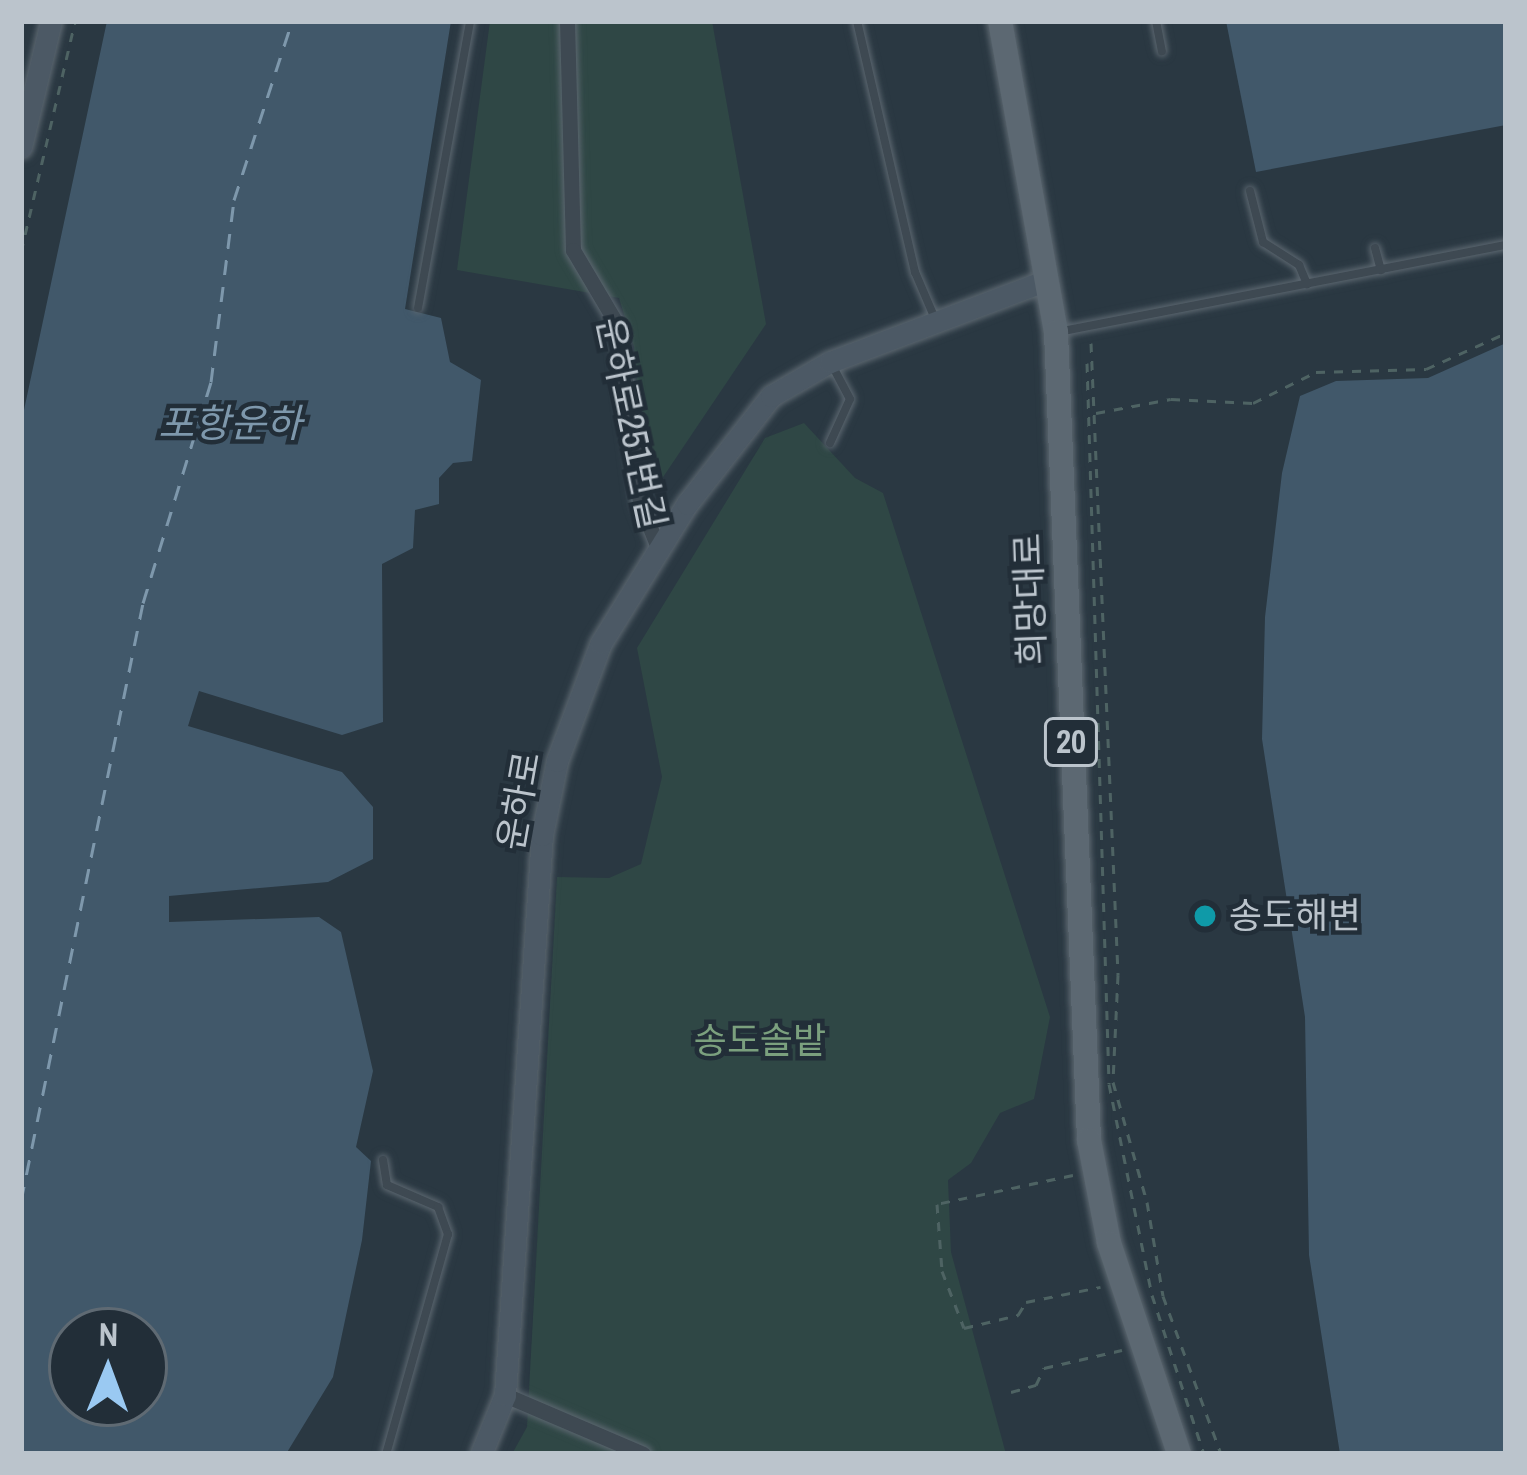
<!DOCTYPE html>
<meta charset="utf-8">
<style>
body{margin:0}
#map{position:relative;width:1527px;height:1475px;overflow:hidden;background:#2a3842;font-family:"Archivo Narrow","Noto Sans KR",sans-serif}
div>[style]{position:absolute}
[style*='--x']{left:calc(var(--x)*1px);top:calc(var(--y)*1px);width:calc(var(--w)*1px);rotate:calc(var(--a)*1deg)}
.green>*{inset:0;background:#2f4745}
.water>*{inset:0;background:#41586a}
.ferry>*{height:3px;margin-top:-1.5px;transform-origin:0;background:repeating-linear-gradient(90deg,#7e98ac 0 15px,transparent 0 27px)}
.path>*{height:3px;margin-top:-1.5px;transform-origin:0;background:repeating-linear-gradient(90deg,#4e6363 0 9px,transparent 0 18px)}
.roads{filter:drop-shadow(0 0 3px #5c6770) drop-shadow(0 0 3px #5c6770)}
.lane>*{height:8px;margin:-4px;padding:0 4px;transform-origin:4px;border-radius:4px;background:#3e4952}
.street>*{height:15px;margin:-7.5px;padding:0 7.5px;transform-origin:7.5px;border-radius:7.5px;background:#3e4952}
.secondary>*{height:21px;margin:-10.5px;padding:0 10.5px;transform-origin:10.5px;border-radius:10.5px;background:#4c5965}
.primary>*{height:24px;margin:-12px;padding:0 12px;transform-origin:12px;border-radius:12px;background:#5c6872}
.dots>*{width:33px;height:33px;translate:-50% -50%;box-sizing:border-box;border:6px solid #222e38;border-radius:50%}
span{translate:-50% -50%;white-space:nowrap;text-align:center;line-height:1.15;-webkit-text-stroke:9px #222e38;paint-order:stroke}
.shield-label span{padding:3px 9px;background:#222e38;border:3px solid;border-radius:9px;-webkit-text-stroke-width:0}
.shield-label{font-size:33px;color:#bbc4cc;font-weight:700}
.street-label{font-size:36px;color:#bbc4cc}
.poi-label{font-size:36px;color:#bbc4cc}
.left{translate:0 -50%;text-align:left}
.park-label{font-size:36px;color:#7ba07e}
.water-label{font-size:39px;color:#7e98ac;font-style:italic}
.frame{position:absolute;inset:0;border:24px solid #bbc4cc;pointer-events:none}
.north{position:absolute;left:48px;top:1307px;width:120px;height:120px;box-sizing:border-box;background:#222e38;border:3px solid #5f6a73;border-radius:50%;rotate:1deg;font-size:33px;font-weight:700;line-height:48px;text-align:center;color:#bbc4cc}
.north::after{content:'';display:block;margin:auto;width:42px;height:54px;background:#9ac9f2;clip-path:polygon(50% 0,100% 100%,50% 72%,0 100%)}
</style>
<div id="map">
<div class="green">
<i style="clip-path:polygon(490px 21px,712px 21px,766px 324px,647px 501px,634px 347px,619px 298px,457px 270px)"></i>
<i style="clip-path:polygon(804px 423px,855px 478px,883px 493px,1050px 1017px,1034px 1099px,1000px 1113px,971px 1163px,948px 1180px,951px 1252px,1006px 1454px,512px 1454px,527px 1427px,557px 877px,609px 878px,641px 864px,662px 777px,637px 648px,765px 438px)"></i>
</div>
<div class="water">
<i style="clip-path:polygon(evenodd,107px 21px,451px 21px,405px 309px,441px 318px,450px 362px,481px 380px,472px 461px,453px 463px,439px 478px,439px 504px,415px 510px,413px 548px,382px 564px,383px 722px,342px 735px,199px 691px,188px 726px,342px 772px,373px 807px,373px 859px,328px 882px,169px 896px,169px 922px,319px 917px,341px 932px,373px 1071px,356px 1147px,371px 1161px,362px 1240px,333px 1377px,286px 1454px,21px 1454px,21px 424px,107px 21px,72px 1331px,144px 1331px,144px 1403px,72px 1403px,72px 1331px)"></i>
<i style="clip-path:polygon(1226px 21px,1506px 21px,1506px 125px,1256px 172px)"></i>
<i style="clip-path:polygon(1506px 343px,1506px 1454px,1340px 1454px,1309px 1255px,1305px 1017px,1262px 739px,1265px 617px,1282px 473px,1300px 396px,1336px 381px,1428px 378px)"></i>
</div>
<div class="ferry">
<i style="--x:21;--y:1201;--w:610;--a:-78.47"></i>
<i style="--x:143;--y:603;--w:231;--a:-72.9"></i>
<i style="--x:211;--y:382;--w:183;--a:-82.8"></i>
<i style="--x:234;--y:200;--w:188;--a:-72"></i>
</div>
<div class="path">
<i style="--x:21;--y:252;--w:237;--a:-76.8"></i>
<i style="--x:1091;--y:343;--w:633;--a:87.55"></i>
<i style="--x:1118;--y:975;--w:107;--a:92.7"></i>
<i style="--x:1113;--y:1082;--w:125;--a:74.2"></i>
<i style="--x:1147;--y:1202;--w:95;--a:80.3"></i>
<i style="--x:1163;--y:1296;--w:168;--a:69.8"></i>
<i style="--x:1087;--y:363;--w:721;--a:88.25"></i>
<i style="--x:1109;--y:1084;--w:215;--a:78.5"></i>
<i style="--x:1152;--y:1295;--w:167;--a:71.9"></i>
<i style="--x:1096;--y:413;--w:76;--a:-10.6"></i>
<i style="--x:1171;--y:399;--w:82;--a:2.8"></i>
<i style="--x:1253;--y:403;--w:70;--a:-26.2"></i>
<i style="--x:1316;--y:372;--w:110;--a:-1.6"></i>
<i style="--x:1426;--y:369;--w:88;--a:-24.2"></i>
<i style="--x:1073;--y:1175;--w:139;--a:168"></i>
<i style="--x:937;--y:1204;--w:67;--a:85.7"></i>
<i style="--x:942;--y:1271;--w:61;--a:68.9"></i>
<i style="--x:964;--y:1328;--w:56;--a:-13.5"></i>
<i style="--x:1018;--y:1315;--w:15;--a:-58"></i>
<i style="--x:1026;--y:1302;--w:76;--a:-11.5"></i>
<i style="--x:1011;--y:1392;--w:26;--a:-16"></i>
<i style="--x:1036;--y:1385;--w:19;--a:-65"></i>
<i style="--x:1044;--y:1368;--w:80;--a:-13"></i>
</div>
<div class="roads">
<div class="lane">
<i style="--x:857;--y:21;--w:258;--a:77"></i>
<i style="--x:915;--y:272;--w:53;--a:66.8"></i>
<i style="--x:1156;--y:21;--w:31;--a:79"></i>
<i style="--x:1250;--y:191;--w:53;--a:75.7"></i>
<i style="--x:1263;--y:242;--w:43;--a:32.6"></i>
<i style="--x:1299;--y:265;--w:21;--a:67"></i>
<i style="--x:1375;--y:248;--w:23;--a:75"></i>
<i style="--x:418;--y:308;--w:292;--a:-79.7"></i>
<i style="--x:1063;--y:331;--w:451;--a:-11"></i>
<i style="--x:830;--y:443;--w:48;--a:-65.6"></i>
<i style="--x:850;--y:399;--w:40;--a:-118"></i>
<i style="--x:383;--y:1160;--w:25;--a:81"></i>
<i style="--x:387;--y:1185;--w:56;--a:23.3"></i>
<i style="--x:438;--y:1207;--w:29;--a:70"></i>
<i style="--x:448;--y:1234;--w:229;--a:105.7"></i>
</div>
<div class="street">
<i style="--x:567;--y:21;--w:229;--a:88.5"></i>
<i style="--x:573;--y:250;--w:88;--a:59.4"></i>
<i style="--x:618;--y:326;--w:178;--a:82.9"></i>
<i style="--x:640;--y:503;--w:48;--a:67.8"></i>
<i style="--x:505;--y:1395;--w:150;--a:23.1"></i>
</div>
<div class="secondary">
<i style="--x:21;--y:147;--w:130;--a:-76.6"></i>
<i style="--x:481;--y:1454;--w:64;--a:-67.9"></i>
<i style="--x:505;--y:1395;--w:561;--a:-86.22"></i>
<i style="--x:542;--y:835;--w:76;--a:-78.5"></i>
<i style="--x:557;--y:761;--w:126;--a:-69.6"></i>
<i style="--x:601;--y:643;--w:163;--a:-58.3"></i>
<i style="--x:687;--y:504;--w:137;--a:-52.1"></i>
<i style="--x:771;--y:396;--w:68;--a:-30"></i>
<i style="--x:830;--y:362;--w:232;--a:-20.7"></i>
</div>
<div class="primary">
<i style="--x:1000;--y:21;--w:316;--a:79.8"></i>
<i style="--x:1056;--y:332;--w:809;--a:87.66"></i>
<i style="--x:1089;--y:1140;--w:105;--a:79"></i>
<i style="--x:1109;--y:1243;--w:222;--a:71.6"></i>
</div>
</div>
<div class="dots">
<i style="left:1205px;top:916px;background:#0f9aa8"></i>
</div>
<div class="shield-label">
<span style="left:1071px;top:742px">20</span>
</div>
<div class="street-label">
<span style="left:631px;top:423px;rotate:78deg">운하로251번길</span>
<span style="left:1030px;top:599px;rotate:-92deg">희망대로</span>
<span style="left:519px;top:801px;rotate:-80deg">운하로</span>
</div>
<div class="poi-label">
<span class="left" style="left:1229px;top:916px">송도해변</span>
</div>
<div class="park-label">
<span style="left:760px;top:1041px">송도솔밭</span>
</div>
<div class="water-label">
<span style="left:230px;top:423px">포항운하</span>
</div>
<div class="frame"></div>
<div class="north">N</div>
</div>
